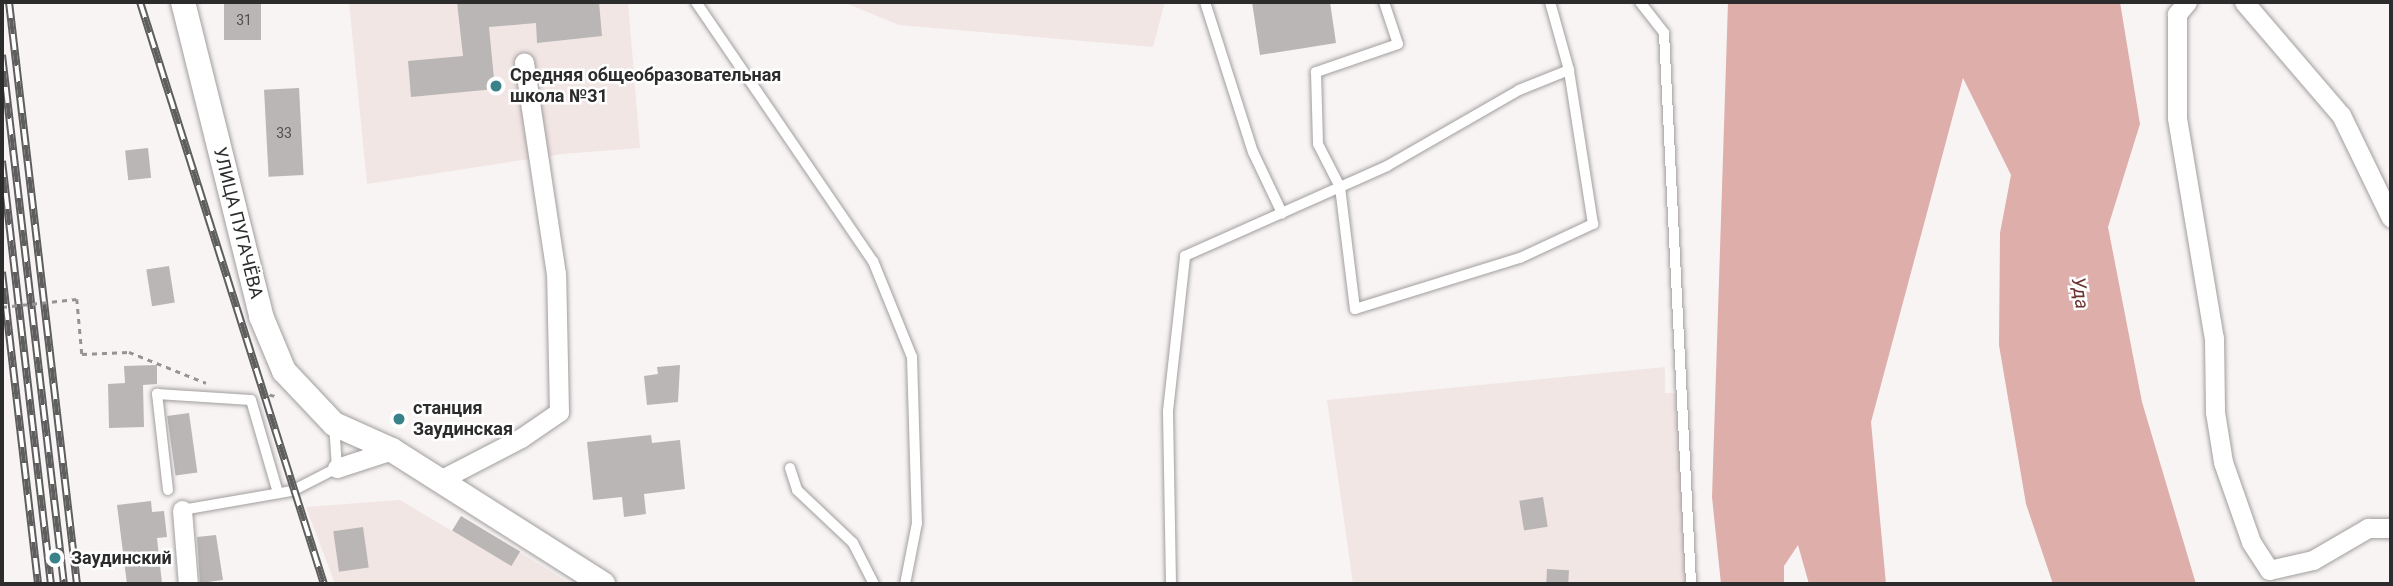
<!DOCTYPE html>
<meta charset="utf-8">
<style>
body{margin:0}
#map{position:relative;width:2393px;height:586px;overflow:hidden;background:#f7f4f3;font-family:Roboto,sans-serif}
div>[style]{position:absolute}
[style*='--x']{left:calc(var(--x)*1px);top:calc(var(--y)*1px);width:calc(var(--w)*1px);rotate:calc(var(--a)*1deg)}
.built>*{inset:0;background:#f2e6e5}
.water>*{inset:0;background:#deaeab}
.building>*{inset:0;background:#b9b6b5;transform-origin:0 0}
.path>*{height:2.5px;margin-top:-1.25px;transform-origin:0;background:repeating-linear-gradient(90deg,#959393 0 5px,transparent 0 10px)}
.roads{filter:drop-shadow(0 0 2px #a29e9e) drop-shadow(0 0 2px #a29e9e)}
.service>*{height:10px;margin:-5px;padding:0 5px;transform-origin:5px;border-radius:5px;background:#fff}
.minor>*{height:19px;margin:-9.5px;padding:0 9.5px;transform-origin:9.5px;border-radius:9.5px;background:#fff}
.tertiary>*{height:24px;margin:-12px;padding:0 12px;transform-origin:12px;border-radius:12px;background:#fff}
.rail>*{height:8px;margin-top:-4px;transform-origin:0;background:repeating-linear-gradient(90deg,#fff 0 16px,#5f5e5e 0 32px);box-sizing:border-box;border-block:2px solid #5f5e5e}
.path-bridge>*{height:2.5px;margin-top:-1.25px;transform-origin:0;background:repeating-linear-gradient(90deg,#959393 0 5px,transparent 0 10px)}
.dots>*{width:19px;height:19px;translate:-50% -50%;box-sizing:border-box;border:4px solid #fff;border-radius:50%}
span{translate:-50% -50%;white-space:nowrap;text-align:center;line-height:1.15;-webkit-text-stroke:5px #fff;paint-order:stroke}
.number-label{font-size:14px;color:#504e4e}
.number-label span{-webkit-text-stroke-width:0}
.poi-label{font-size:18px;color:#2d2c2c;font-weight:700}
.left{translate:0 -50%;text-align:left}
.street-label{font-size:18px;color:#2d2c2c}
.water-label{font-size:19px;color:#6c302e;font-style:italic}
.frame{position:absolute;inset:0;border:4px solid #2d2c2c;pointer-events:none}
</style>
<div id="map">
<div class="built">
<i style="clip-path:polygon(349px 2px,628px 2px,640px 148px,562px 154px,367px 184px)"></i>
<i style="clip-path:polygon(843px 2px,1165px 2px,1153px 47px,899px 25px)"></i>
<i style="clip-path:polygon(1665px 367px,1665px 393px,1680px 393px,1693px 584px,1353px 584px,1327px 400px)"></i>
<i style="clip-path:polygon(400px 500px,452px 531px,461px 516px,571px 584px,335px 584px,306px 507px)"></i>
</div>
<div class="water">
<i style="clip-path:polygon(1728px 2px,2120px 2px,2140px 124px,2108px 227px,2142px 402px,2196px 584px,2053px 584px,2026px 504px,1999px 345px,2000px 233px,2011px 175px,1963px 78px,1871px 422px,1886px 584px,1809px 584px,1798px 545px,1784px 566px,1784px 584px,1721px 584px,1712px 497px)"></i>
</div>
<div class="building">
<i style="left:224px;top:2px;width:37px;height:38px"></i>
<i style="clip-path:polygon(457px 2px,599px 2px,602px 36px,537px 43px,536px 23px,489px 27px,495px 89px,411px 97px,408px 61px,463px 56px)"></i>
<i style="clip-path:polygon(1252px 2px,1330px 2px,1336px 43px,1260px 55px)"></i>
<i style="left:299px;top:88px;width:87px;height:35px;rotate:87deg"></i>
<i style="left:148px;top:148px;width:30px;height:23px;rotate:84deg"></i>
<i style="left:169px;top:266px;width:37px;height:23px;rotate:81deg"></i>
<i style="clip-path:polygon(157px 365px,157px 384px,143px 385px,144px 427px,109px 428px,108px 384px,125px 383px,124px 366px)"></i>
<i style="clip-path:polygon(680px 365px,678px 402px,647px 405px,644px 376px,658px 374px,657px 367px)"></i>
<i style="left:189px;top:413px;width:60px;height:22px;rotate:82deg"></i>
<i style="clip-path:polygon(651px 435px,652px 443px,680px 440px,685px 489px,644px 494px,646px 514px,624px 517px,622px 497px,593px 500px,587px 442px)"></i>
<i style="left:1543px;top:497px;width:30px;height:24px;rotate:81deg"></i>
<i style="clip-path:polygon(151px 501px,152px 512px,164px 511px,167px 537px,157px 538px,162px 583px,127px 584px,117px 505px)"></i>
<i style="left:461px;top:516px;width:69px;height:17px;rotate:31deg"></i>
<i style="left:363px;top:527px;width:41px;height:30px;rotate:82deg"></i>
<i style="clip-path:polygon(216px 535px,223px 580px,200px 583px,197px 537px)"></i>
<i style="left:1547px;top:569px;width:22px;height:15px;rotate:3deg"></i>
</div>
<div class="path">
<i style="--x:77;--y:299;--w:55;--a:84.8"></i>
<i style="--x:82;--y:354;--w:47;--a:-2.4"></i>
<i style="--x:129;--y:352;--w:83;--a:21.9"></i>
<i style="--x:260;--y:392;--w:16;--a:15"></i>
</div>
<div class="roads">
<div class="service">
<i style="--x:696;--y:2;--w:314;--a:55.7"></i>
<i style="--x:873;--y:261;--w:104;--a:67.9"></i>
<i style="--x:912;--y:357;--w:166;--a:88.3"></i>
<i style="--x:917;--y:523;--w:62;--a:101.1"></i>
<i style="--x:1205;--y:2;--w:157;--a:72.3"></i>
<i style="--x:1253;--y:152;--w:68;--a:64.6"></i>
<i style="--x:1384;--y:2;--w:44;--a:71.6"></i>
<i style="--x:1398;--y:44;--w:87;--a:161.1"></i>
<i style="--x:1316;--y:72;--w:72;--a:88.4"></i>
<i style="--x:1318;--y:144;--w:48;--a:62.9"></i>
<i style="--x:1340;--y:187;--w:123;--a:83"></i>
<i style="--x:1355;--y:309;--w:173;--a:-17.2"></i>
<i style="--x:1520;--y:258;--w:81;--a:-25"></i>
<i style="--x:1593;--y:224;--w:156;--a:-98.9"></i>
<i style="--x:1640;--y:2;--w:39;--a:52"></i>
<i style="--x:1664;--y:33;--w:552;--a:87.19"></i>
<i style="--x:790;--y:468;--w:23;--a:72"></i>
<i style="--x:797;--y:490;--w:77;--a:43.4"></i>
<i style="--x:853;--y:543;--w:46;--a:62.9"></i>
<i style="--x:168;--y:490;--w:97;--a:-96.5"></i>
<i style="--x:157;--y:394;--w:94;--a:3.7"></i>
<i style="--x:251;--y:400;--w:97;--a:73.8"></i>
<i style="--x:182;--y:510;--w:112;--a:-9.8"></i>
<i style="--x:292;--y:491;--w:51;--a:-27.1"></i>
<i style="--x:337;--y:468;--w:44;--a:-93.9"></i>
<i style="--x:1171;--y:584;--w:173;--a:-91"></i>
<i style="--x:1168;--y:411;--w:156;--a:-83.7"></i>
<i style="--x:1185;--y:256;--w:221;--a:-24"></i>
<i style="--x:1387;--y:166;--w:152;--a:-29.9"></i>
<i style="--x:1519;--y:90;--w:54;--a:-21.8"></i>
<i style="--x:1569;--y:70;--w:71;--a:-105.6"></i>
</div>
<div class="minor">
<i style="--x:2187;--y:2;--w:16;--a:130"></i>
<i style="--x:2177;--y:14;--w:104;--a:90"></i>
<i style="--x:2177;--y:118;--w:223;--a:80.5"></i>
<i style="--x:2214;--y:338;--w:74;--a:89.2"></i>
<i style="--x:2215;--y:412;--w:51;--a:80.9"></i>
<i style="--x:2223;--y:462;--w:85;--a:70.7"></i>
<i style="--x:2251;--y:542;--w:33;--a:57"></i>
<i style="--x:2269;--y:570;--w:45;--a:-12.8"></i>
<i style="--x:2313;--y:560;--w:64;--a:-30.2"></i>
<i style="--x:2368;--y:528;--w:23;--a:0"></i>
<i style="--x:2244;--y:2;--w:149;--a:49.4"></i>
<i style="--x:2341;--y:115;--w:114;--a:64.1"></i>
<i style="--x:337;--y:468;--w:58;--a:-18.1"></i>
<i style="--x:440;--y:480;--w:91;--a:-27.4"></i>
<i style="--x:521;--y:438;--w:46;--a:-34.4"></i>
<i style="--x:559;--y:412;--w:138;--a:-91.2"></i>
<i style="--x:556;--y:274;--w:214;--a:-98.6"></i>
<i style="--x:182;--y:510;--w:74;--a:85.4"></i>
</div>
<div class="tertiary">
<i style="--x:183;--y:2;--w:324;--a:76"></i>
<i style="--x:261;--y:316;--w:60;--a:67.3"></i>
<i style="--x:284;--y:371;--w:73;--a:46.7"></i>
<i style="--x:334;--y:424;--w:64;--a:24.1"></i>
<i style="--x:392;--y:450;--w:250;--a:32.4"></i>
</div>
</div>
<div class="rail">
<i style="--x:9;--y:2;--w:586;--a:83.34"></i>
<i style="--x:140;--y:2;--w:610;--a:72.46"></i>
<i style="--x:2;--y:55;--w:533;--a:83.32"></i>
<i style="--x:2;--y:161;--w:426;--a:83.4"></i>
<i style="--x:2;--y:272;--w:314;--a:83.4"></i>
</div>
<div class="path-bridge">
<i style="--x:2;--y:307;--w:75;--a:-6.1"></i>
</div>
<div class="dots">
<i style="left:496px;top:86px;background:#3a8289"></i>
<i style="left:399px;top:419px;background:#3a8289"></i>
<i style="left:55px;top:558px;background:#3a8289"></i>
</div>
<div class="number-label">
<span style="left:244px;top:20px">31</span>
<span style="left:284px;top:133px">33</span>
</div>
<div class="poi-label">
<span class="left" style="left:510px;top:86px">Средняя общеобразовательная<br>школа №31</span>
<span class="left" style="left:413px;top:419px">станция<br>Заудинская</span>
<span class="left" style="left:71px;top:558px">Заудинский</span>
</div>
<div class="street-label">
<span style="left:238px;top:223px;rotate:76deg">УЛИЦА ПУГАЧЁВА</span>
</div>
<div class="water-label">
<span style="left:2080px;top:293px;rotate:82deg">Уда</span>
</div>
<div class="frame"></div>
</div>
